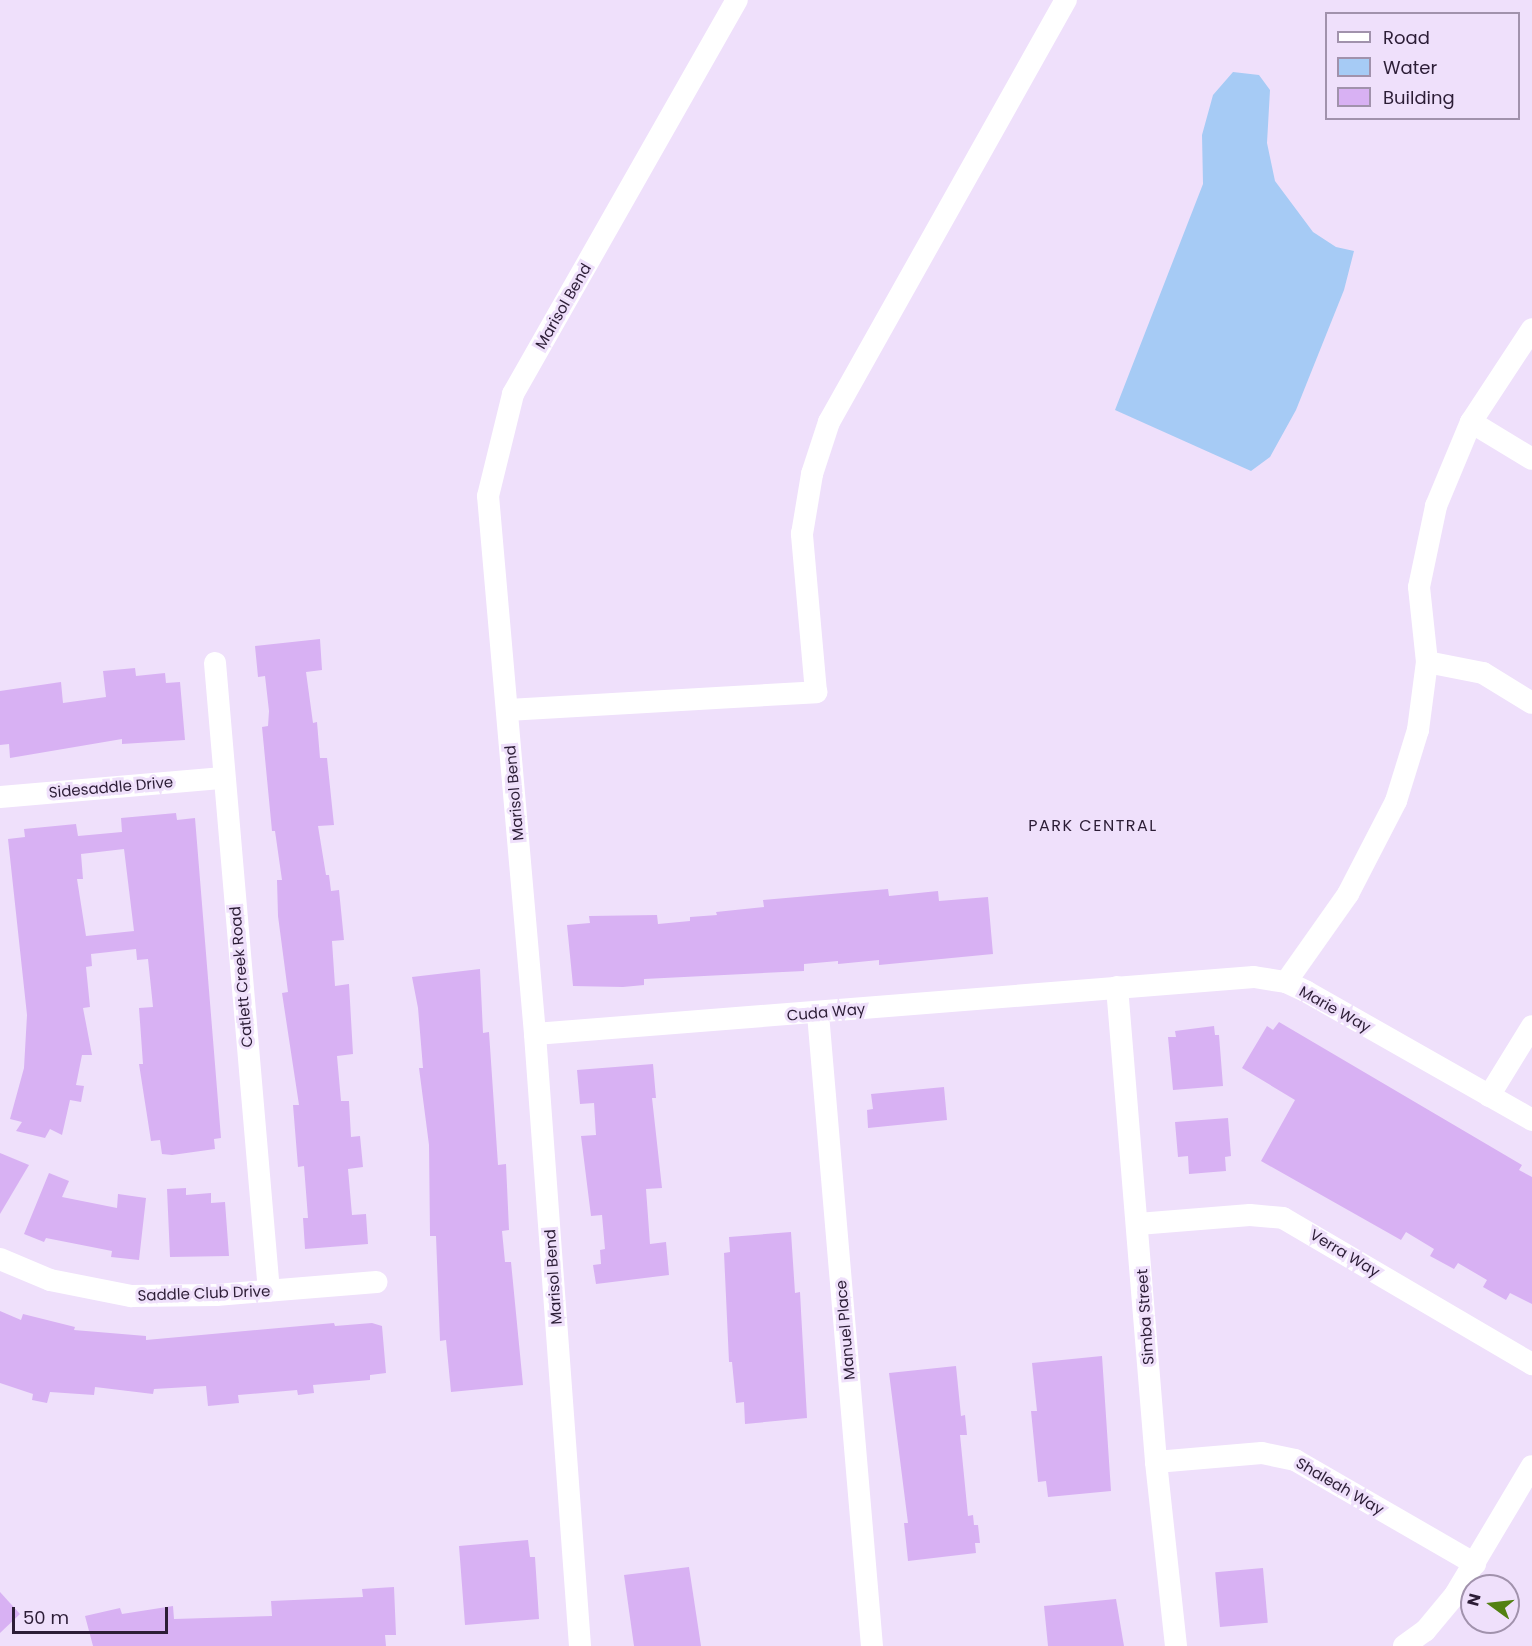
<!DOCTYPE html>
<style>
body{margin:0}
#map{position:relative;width:1532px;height:1646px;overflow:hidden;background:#efe0fb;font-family:Poppins,sans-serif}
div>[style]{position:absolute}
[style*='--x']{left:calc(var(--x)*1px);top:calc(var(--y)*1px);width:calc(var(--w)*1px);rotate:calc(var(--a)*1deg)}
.water>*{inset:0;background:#a6cbf5}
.building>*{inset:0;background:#d8b1f3;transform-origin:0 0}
.street>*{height:22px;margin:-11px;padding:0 11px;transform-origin:11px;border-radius:11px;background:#fff}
span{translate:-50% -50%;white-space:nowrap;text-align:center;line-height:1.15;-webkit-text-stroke:6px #efe0fb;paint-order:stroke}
.street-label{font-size:15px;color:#2c1d36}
.neighbourhood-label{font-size:16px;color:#2c1d36;letter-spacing:1.5px}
.legend{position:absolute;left:1325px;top:12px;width:195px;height:108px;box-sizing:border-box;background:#efe0fb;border:2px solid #a192ac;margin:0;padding:8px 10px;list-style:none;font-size:18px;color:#2c1d36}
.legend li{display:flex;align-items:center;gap:12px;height:30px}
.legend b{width:30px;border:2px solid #a192ac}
.north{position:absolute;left:1460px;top:1574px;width:60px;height:60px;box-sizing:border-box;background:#efe0fb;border:2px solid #a192ac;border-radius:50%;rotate:285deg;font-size:16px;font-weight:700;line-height:24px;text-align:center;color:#2c1d36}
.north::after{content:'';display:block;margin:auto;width:21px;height:27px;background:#528111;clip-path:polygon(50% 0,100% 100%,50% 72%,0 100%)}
.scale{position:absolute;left:12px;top:1607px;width:156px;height:27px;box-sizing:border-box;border:3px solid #2c1d36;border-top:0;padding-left:8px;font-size:18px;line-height:21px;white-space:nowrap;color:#2c1d36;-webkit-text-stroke:4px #efe0fb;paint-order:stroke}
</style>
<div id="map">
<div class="water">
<i style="clip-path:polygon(1233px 72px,1259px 75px,1270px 90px,1267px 143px,1275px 181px,1313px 232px,1336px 247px,1354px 251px,1344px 290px,1296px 410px,1270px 457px,1251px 471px,1115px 410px,1203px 184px,1202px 135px,1213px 95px)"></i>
</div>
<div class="building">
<i style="clip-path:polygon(320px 639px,322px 670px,306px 672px,313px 723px,317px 722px,320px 758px,327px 758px,334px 825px,318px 826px,326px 875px,329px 875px,331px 891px,339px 890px,344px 940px,332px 941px,335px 986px,349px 984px,353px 1054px,337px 1056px,341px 1101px,349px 1101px,351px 1137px,360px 1136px,363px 1167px,348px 1169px,352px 1215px,366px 1214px,368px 1244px,305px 1249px,303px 1218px,308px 1218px,304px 1166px,298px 1167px,293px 1105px,299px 1105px,282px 993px,288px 992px,278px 916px,277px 880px,282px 880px,275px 831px,272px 831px,262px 727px,268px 726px,269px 711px,265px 676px,258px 677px,255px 646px)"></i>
<i style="clip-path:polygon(135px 668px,136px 676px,165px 673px,166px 683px,180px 682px,185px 740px,122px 744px,122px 739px,10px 758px,9px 744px,0 745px,0 691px,61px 682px,63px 703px,106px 697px,103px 671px)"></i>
<i style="clip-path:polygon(evenodd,176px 813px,177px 820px,195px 818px,221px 1138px,214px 1139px,215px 1149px,172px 1155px,162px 1154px,160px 1140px,151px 1141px,139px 1064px,143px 1064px,139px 1008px,153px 1007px,148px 959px,137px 960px,136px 949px,91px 954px,92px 966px,86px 967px,90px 1007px,83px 1008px,92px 1055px,82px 1055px,76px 1085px,84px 1086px,81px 1102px,70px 1100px,62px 1135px,50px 1129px,45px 1138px,16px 1131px,22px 1122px,10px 1119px,24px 1068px,27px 1015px,8px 839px,25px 837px,24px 829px,76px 824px,78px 836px,122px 832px,121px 818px,176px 813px,124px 849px,134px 931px,86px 936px,77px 879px,83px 879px,81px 854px,124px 849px)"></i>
<i style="clip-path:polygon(888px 889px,889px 896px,938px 891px,939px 901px,988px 897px,993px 954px,879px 965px,879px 960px,838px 964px,838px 961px,804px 964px,804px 971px,644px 979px,644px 985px,623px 987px,573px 986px,567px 925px,590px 923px,589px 916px,657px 915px,658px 924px,690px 921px,690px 917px,717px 915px,716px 912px,764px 907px,763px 900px)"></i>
<i style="clip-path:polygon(480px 969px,483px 1033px,489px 1032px,498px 1165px,506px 1164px,509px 1230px,502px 1231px,505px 1262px,511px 1262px,523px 1385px,451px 1392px,446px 1340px,440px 1341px,436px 1236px,430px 1236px,429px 1145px,419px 1068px,423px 1068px,418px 1008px,412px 977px)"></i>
<i style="clip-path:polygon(1279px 1022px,1522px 1165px,1519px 1170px,1532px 1177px,1532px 1304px,1510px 1293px,1506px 1300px,1483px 1287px,1487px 1280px,1458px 1263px,1454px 1269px,1430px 1256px,1434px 1249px,1406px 1232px,1401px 1240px,1261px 1161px,1295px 1100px,1242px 1068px,1267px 1026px,1273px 1030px)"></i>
<i style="clip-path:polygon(1214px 1026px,1215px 1035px,1219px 1035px,1223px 1086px,1173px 1090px,1168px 1037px,1176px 1037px,1175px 1031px)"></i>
<i style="clip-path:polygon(653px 1064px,656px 1098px,652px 1098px,662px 1188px,646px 1189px,650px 1244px,666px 1242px,669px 1275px,596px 1284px,593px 1265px,601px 1264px,600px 1250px,605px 1249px,602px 1215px,591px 1216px,581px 1136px,596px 1135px,594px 1103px,580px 1104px,577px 1070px)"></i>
<i style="clip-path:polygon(944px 1087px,947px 1120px,868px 1128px,867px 1110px,873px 1109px,871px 1094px)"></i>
<i style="clip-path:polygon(1228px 1118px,1231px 1156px,1225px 1157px,1226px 1171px,1189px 1174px,1188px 1156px,1178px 1157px,1175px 1122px)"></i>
<i style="clip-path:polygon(0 1153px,29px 1165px,0 1214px)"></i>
<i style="clip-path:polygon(49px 1173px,69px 1181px,62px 1197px,117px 1208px,118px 1194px,146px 1198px,139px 1260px,111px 1257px,112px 1251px,46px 1238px,44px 1242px,24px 1234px)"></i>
<i style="clip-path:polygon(186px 1188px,186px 1195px,211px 1193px,211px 1203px,225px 1202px,229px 1256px,170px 1257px,167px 1189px)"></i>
<i style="clip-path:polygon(791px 1232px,795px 1293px,800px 1292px,801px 1311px,807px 1418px,745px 1424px,744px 1402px,736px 1403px,732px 1362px,729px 1362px,724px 1253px,730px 1252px,729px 1237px)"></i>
<i style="clip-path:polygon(0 1311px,21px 1320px,23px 1314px,75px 1327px,74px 1330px,146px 1336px,146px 1340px,334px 1323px,335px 1326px,372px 1323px,382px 1326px,386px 1373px,370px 1375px,370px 1380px,313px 1385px,314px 1393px,298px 1395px,297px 1390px,238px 1395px,239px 1403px,208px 1406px,206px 1386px,154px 1389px,153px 1394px,95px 1387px,94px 1395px,50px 1392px,47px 1403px,32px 1400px,33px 1394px,0 1383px)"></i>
<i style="clip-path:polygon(1102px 1356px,1111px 1491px,1048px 1497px,1046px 1481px,1038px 1482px,1031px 1411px,1037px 1411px,1032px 1363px)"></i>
<i style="clip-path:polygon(956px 1366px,961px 1416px,965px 1415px,967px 1435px,960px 1435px,968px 1516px,973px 1515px,974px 1525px,978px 1525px,980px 1543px,975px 1543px,976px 1553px,908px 1561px,904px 1523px,908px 1523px,889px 1373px)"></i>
<i style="clip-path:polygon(528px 1540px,530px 1557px,535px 1557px,539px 1619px,465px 1625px,459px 1546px)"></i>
<i style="clip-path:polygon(689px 1567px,701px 1646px,634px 1646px,624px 1575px)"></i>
<i style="left:1263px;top:1568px;width:55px;height:48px;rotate:85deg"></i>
<i style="clip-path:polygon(394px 1587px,396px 1635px,385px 1635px,386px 1646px,93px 1646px,85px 1616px,120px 1608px,122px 1614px,173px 1606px,174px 1619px,272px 1616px,271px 1601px,363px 1597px,362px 1589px)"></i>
<i style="clip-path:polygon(0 1592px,20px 1614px,0 1633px)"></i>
<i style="clip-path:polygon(1116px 1599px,1124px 1646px,1048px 1646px,1044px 1606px)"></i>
</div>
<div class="street">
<i style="--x:1471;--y:422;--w:71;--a:31.2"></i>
<i style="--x:1427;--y:662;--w:57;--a:11.1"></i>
<i style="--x:1483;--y:673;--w:57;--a:31.5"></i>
<i style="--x:215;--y:663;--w:630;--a:85.09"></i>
<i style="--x:507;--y:710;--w:310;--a:-3.3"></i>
<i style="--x:816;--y:692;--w:159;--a:-95.1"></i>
<i style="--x:802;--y:534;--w:61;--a:-80.5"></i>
<i style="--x:812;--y:474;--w:55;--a:-71.9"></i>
<i style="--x:829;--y:422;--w:484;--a:-60.7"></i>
<i style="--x:0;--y:797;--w:224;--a:-4.9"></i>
<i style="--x:1286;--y:982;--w:108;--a:-54.8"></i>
<i style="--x:1348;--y:894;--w:105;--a:-62.7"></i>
<i style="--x:1396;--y:801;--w:74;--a:-72.8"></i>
<i style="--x:1418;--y:730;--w:69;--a:-82.5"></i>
<i style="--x:1427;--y:662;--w:75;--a:-96.1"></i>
<i style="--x:1419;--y:587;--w:83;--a:-78.1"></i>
<i style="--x:1436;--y:506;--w:91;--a:-67.4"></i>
<i style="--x:1471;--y:422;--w:111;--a:-56.7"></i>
<i style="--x:1117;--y:987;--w:477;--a:85.3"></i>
<i style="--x:1156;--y:1462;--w:185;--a:83.8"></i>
<i style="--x:818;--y:1014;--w:634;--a:85.12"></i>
<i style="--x:535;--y:1034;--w:721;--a:-4.53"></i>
<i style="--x:1254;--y:977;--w:32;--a:9"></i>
<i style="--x:1286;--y:982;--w:23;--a:25"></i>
<i style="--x:1307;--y:992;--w:259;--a:29.6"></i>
<i style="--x:1489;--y:1096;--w:82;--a:-58.4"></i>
<i style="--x:1138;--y:1224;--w:112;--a:-4.6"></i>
<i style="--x:1250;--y:1215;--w:33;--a:5"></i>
<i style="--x:1283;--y:1218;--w:289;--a:30.4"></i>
<i style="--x:0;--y:1259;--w:54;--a:22.8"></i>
<i style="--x:50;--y:1280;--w:83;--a:11.2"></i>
<i style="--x:131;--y:1296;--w:85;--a:-0.7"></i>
<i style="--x:216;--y:1295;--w:161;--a:-4.6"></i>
<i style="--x:1156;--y:1462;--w:106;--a:-4.9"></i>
<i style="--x:1262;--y:1453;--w:34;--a:12"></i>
<i style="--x:1295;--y:1460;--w:208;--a:30"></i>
<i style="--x:580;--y:1646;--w:614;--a:-94.21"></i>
<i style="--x:535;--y:1034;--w:540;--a:-94.99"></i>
<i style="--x:488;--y:496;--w:105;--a:-76.2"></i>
<i style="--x:513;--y:394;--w:453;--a:-60.4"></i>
<i style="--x:1404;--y:1646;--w:26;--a:-36"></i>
<i style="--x:1425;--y:1631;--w:47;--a:-50.2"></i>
<i style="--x:1455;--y:1595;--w:150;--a:-59.2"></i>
</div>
<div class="street-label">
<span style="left:563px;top:306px;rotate:-60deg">Marisol Bend</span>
<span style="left:111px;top:787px;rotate:-5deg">Sidesaddle Drive</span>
<span style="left:514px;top:793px;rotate:-95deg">Marisol Bend</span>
<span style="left:241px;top:977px;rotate:-95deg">Catlett Creek Road</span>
<span style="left:1335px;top:1009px;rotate:29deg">Marie Way</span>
<span style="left:826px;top:1012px;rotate:-5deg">Cuda Way</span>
<span style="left:1345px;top:1253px;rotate:31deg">Verra Way</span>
<span style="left:553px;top:1277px;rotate:-94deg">Marisol Bend</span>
<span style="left:204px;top:1293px;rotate:-2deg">Saddle Club Drive</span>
<span style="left:1145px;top:1317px;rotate:-94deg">Simba Street</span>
<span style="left:845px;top:1330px;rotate:-95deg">Manuel Place</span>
<span style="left:1340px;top:1486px;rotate:30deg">Shaleah Way</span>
</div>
<div class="neighbourhood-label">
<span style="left:1093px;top:826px">PARK CENTRAL</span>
</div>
<ul class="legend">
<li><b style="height:8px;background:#fff"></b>Road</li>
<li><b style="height:16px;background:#a6cbf5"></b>Water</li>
<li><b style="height:16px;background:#d8b1f3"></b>Building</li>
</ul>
<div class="north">N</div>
<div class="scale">50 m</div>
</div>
